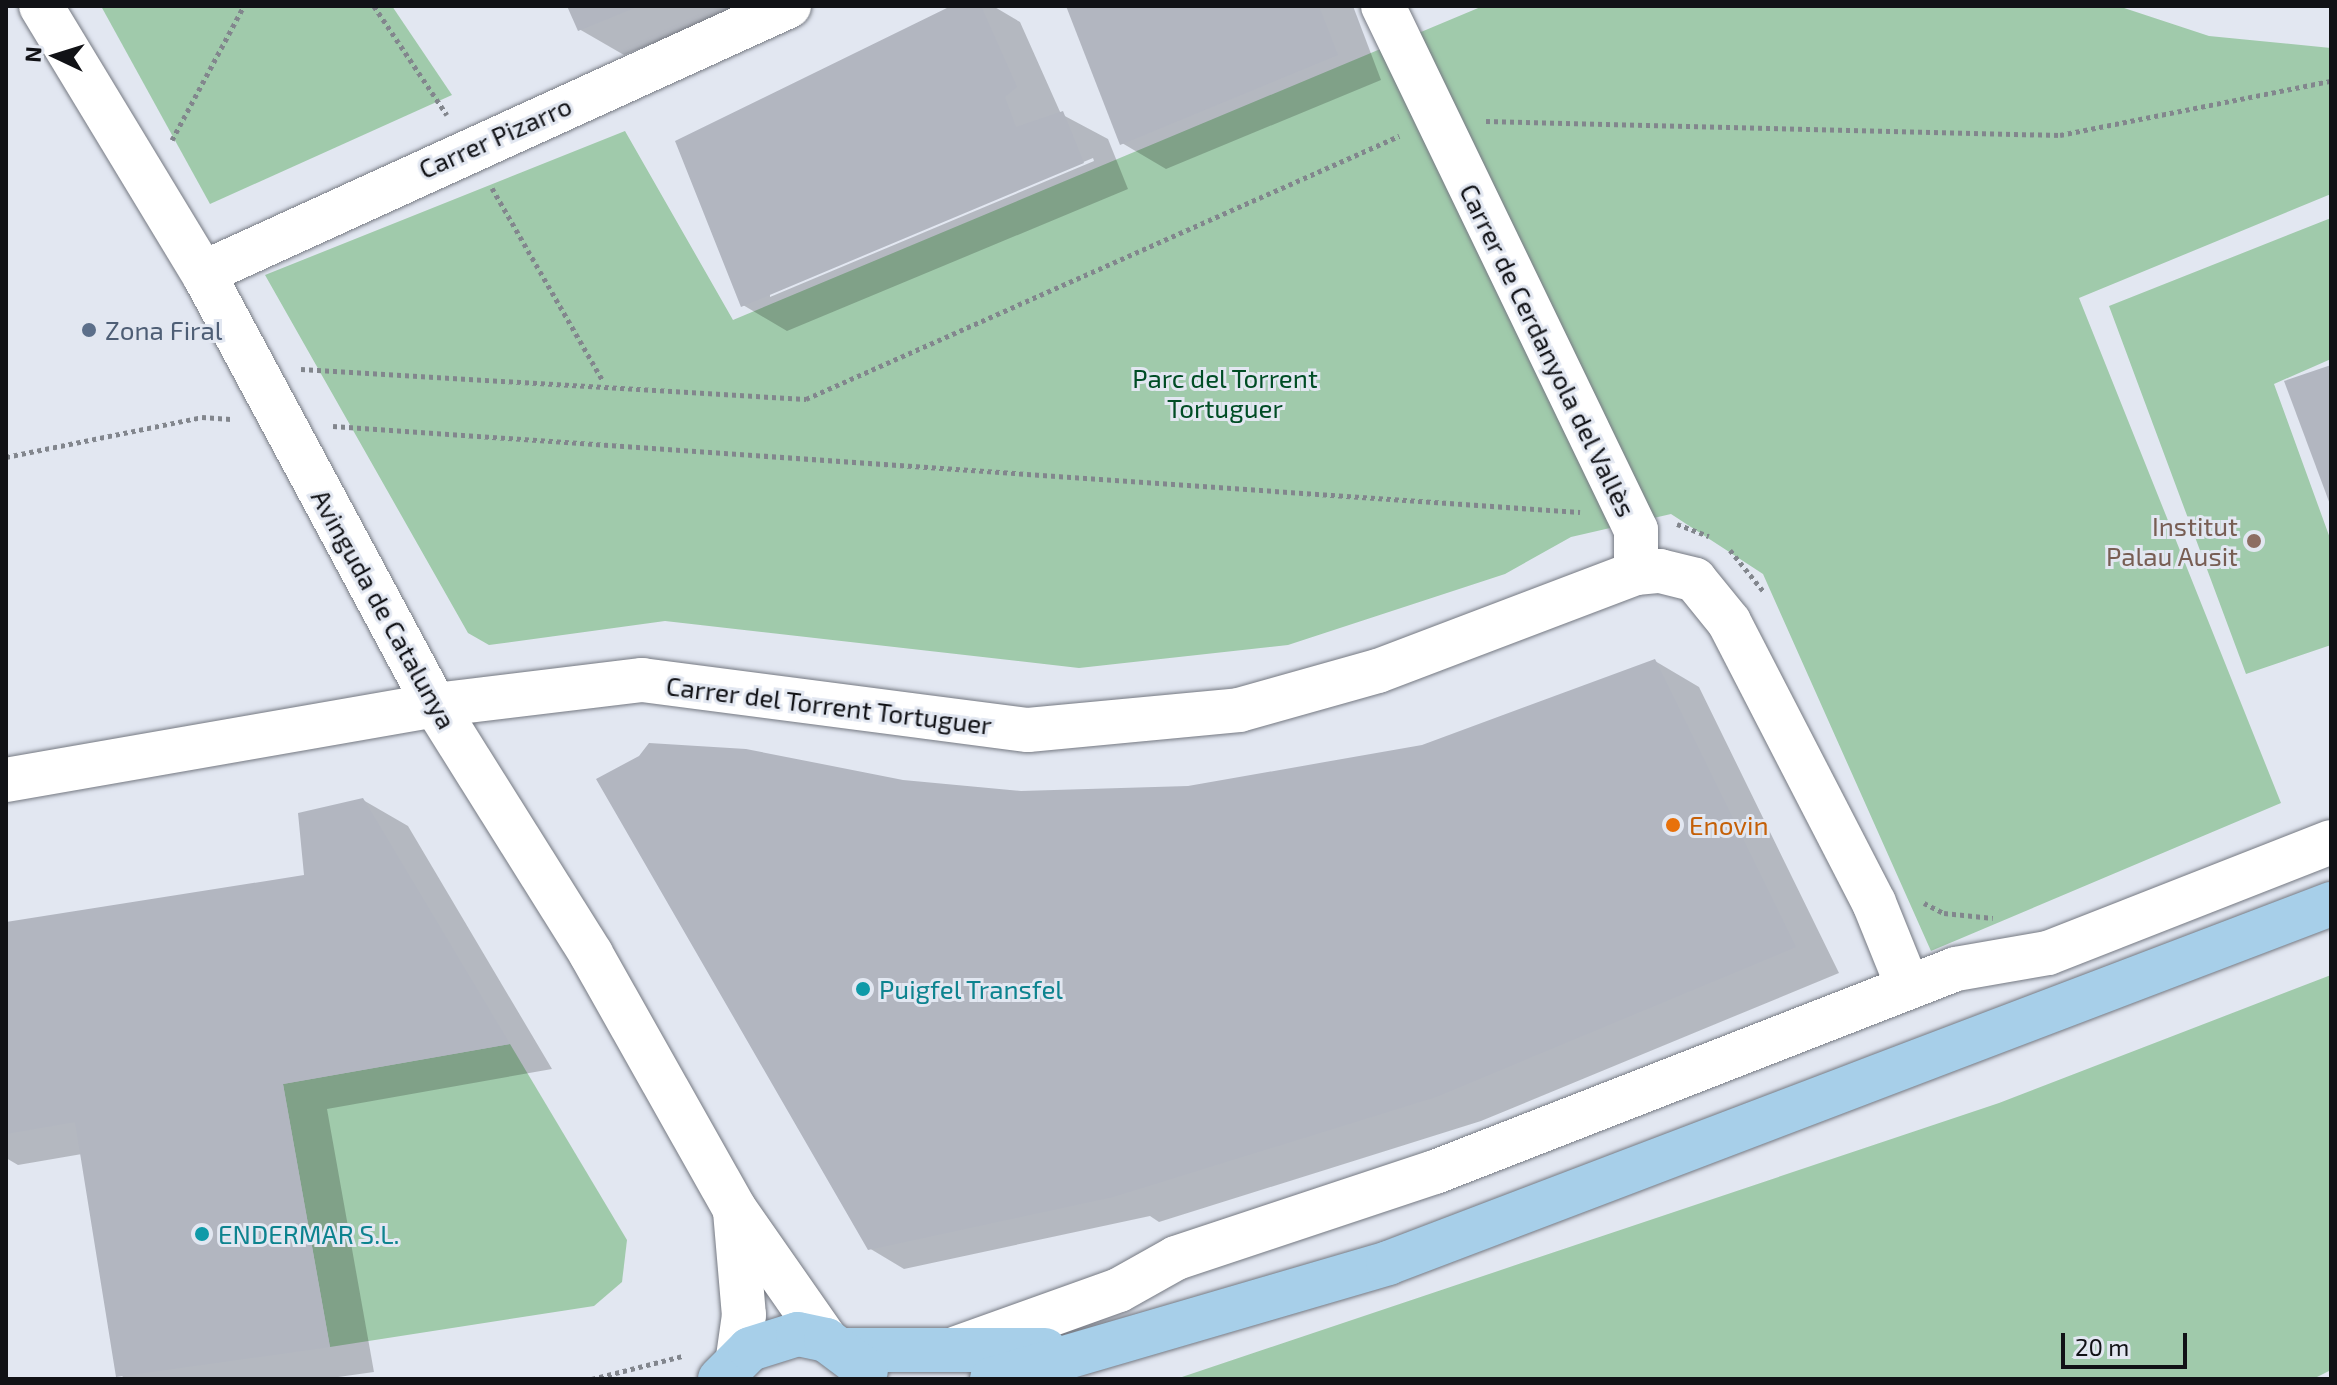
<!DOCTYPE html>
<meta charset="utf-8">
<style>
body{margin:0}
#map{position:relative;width:2337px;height:1385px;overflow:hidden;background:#e2e7f1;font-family:"Exo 2",sans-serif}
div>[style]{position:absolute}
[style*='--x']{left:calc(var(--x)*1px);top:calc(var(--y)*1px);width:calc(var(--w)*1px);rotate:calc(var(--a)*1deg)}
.green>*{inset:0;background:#a0caab}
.shadow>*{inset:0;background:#0003}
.building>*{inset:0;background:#b2b6c0}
.path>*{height:5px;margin-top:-2.5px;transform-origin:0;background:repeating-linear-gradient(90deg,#82868d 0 4px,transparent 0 8px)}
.roads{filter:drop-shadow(0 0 2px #757982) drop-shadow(0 0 2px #757982)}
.minor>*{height:44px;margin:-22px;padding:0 22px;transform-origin:22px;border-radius:22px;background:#fff}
.major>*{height:44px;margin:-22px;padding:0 22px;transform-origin:22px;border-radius:22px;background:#a7cfe9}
.dots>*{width:22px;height:22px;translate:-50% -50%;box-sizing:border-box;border:4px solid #e2e7f1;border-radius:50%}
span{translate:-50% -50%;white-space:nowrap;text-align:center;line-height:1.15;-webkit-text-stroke:6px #e2e7f1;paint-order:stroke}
.street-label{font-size:26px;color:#111216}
.service-label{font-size:26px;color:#4e5e75}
.left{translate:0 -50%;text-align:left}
.park-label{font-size:26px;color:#004d25}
.education-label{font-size:26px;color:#785e54}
.right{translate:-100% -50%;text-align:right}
.food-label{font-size:26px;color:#c56008}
.culture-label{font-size:26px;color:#0d838f}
.frame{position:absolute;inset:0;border:8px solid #111216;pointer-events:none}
.north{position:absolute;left:16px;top:16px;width:80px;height:80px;-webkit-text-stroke:6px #e2e7f1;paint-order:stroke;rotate:274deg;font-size:22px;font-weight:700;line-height:32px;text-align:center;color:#111216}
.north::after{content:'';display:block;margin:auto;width:28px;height:36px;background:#111216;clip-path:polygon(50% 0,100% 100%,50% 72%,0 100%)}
.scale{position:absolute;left:2061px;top:1333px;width:126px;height:36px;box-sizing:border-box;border:4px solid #111216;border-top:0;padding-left:10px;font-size:24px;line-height:28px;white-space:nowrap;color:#111216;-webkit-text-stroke:6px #e2e7f1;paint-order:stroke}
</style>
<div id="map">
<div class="green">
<i style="clip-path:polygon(101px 6px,392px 6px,452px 95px,210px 204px)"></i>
<i style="clip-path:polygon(1483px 6px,2118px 6px,2209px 36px,2331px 48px,2331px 194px,2079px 298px,2281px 803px,1931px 951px,1763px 574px,1671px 514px,1571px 537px,1505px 574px,1288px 645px,1079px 668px,665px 621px,489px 645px,468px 633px,265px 275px,625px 131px,733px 320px)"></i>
<i style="clip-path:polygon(2331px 218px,2331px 359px,2274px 384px,2331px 541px,2331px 645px,2246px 674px,2109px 306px)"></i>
<i style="clip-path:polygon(2331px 975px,2331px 1370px,2313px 1379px,1176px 1379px,1999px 1103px)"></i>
<i style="clip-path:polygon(510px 1044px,627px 1240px,622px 1282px,594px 1306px,330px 1347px,283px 1084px)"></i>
</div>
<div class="shadow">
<i style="clip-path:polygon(569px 6px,746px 6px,624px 55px,579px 29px)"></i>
<i style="clip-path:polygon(evenodd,956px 6px,993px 6px,1020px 22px,1061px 114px,1108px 139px,1128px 189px,787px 331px,743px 305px,956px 6px,1093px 158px,1094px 161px,770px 297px,770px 293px,1093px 158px)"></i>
<i style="clip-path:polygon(1068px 6px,1353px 6px,1381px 80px,1166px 169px,1122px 143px)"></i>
<i style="clip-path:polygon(1655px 661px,1699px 687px,1839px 973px,1481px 1121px,1159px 1222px,1150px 1216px,904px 1269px,869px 1248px,903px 782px,1021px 793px,1188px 788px,1422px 747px)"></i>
<i style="clip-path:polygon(363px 800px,408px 826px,552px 1069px,327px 1109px,374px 1372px,324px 1379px,123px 1379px,82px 1154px,18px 1165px,6px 1158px,6px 924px,306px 877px)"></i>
</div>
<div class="building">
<i style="clip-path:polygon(567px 6px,639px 6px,578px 31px)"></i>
<i style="clip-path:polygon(951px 6px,981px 6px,1017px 87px,1005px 97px,1016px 127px,1063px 111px,1084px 163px,741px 307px,675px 141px)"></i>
<i style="clip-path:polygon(1066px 6px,1319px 6px,1338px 55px,1120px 145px)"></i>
<i style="clip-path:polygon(2331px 365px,2331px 507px,2284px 381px)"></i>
<i style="clip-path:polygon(1655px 659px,1796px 947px,1436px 1097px,1113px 1197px,868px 1250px,596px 779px,639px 756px,649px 743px,746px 749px,903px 780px,1021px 791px,1188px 786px,1422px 745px)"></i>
<i style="clip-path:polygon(363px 798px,510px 1044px,283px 1084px,330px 1347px,116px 1377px,75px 1122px,6px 1134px,6px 922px,304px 875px,298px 813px)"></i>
</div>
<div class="path">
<i style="--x:374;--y:6;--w:131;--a:56.2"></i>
<i style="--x:1486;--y:121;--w:574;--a:1.4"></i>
<i style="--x:2060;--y:135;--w:276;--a:-11.3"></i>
<i style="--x:172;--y:140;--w:152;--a:-61.8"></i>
<i style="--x:492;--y:188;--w:223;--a:60.1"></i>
<i style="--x:301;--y:369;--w:506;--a:3.4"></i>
<i style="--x:806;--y:399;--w:649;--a:-23.92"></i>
<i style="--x:333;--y:426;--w:1250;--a:3.95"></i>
<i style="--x:6;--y:457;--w:200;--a:-11.5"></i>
<i style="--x:202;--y:417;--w:29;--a:4"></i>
<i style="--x:1677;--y:524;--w:34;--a:21"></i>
<i style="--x:1730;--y:550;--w:54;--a:51"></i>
<i style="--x:1924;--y:903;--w:22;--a:27"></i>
<i style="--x:1944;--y:913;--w:49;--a:5.8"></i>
<i style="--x:592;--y:1379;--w:94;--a:-14.2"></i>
</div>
<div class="roads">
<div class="minor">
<i style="--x:41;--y:6;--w:312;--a:58.8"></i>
<i style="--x:203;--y:273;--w:490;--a:61.8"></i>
<i style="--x:435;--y:705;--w:294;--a:57.9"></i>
<i style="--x:591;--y:954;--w:291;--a:60.6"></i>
<i style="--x:734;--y:1208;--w:161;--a:55.1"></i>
<i style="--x:1383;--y:6;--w:582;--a:64.23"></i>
<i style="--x:1636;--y:530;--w:43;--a:90"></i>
<i style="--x:203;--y:273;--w:644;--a:-24.5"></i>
<i style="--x:6;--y:780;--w:436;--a:-9.9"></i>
<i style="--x:435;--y:705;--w:209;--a:-6.9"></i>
<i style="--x:642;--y:680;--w:389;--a:7.4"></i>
<i style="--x:1028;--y:730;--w:212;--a:-5.4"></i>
<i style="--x:1239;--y:710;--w:144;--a:-15.7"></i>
<i style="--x:1378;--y:671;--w:276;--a:-20.8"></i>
<i style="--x:1636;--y:573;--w:24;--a:-5"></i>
<i style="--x:1660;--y:571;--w:36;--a:14"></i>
<i style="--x:1695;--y:580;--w:54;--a:51"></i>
<i style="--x:1729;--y:622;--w:316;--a:62.7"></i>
<i style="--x:1874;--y:903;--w:91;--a:68"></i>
<i style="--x:735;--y:1211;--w:104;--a:85.1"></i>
<i style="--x:744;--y:1315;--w:42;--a:98.1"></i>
<i style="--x:957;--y:1348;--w:172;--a:-19.7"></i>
<i style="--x:1119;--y:1290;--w:65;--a:-29.3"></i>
<i style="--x:1176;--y:1258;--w:273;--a:-18.4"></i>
<i style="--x:1435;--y:1172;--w:559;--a:-21.29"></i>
<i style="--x:1956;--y:969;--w:93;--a:-9.9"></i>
<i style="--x:2048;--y:953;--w:304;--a:-21.4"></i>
</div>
<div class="major">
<i style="--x:846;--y:1350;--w:199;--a:0"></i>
<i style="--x:720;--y:1379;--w:42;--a:-45"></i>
<i style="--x:750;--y:1349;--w:50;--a:-17.4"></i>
<i style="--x:798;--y:1334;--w:29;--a:12"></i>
<i style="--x:826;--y:1340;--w:50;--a:36.9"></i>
<i style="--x:992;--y:1379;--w:413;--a:-16.3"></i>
<i style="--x:1388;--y:1263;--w:1009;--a:-20.84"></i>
</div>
</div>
<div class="dots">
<i style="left:89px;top:330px;background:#5c6f8a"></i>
<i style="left:2254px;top:541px;background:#8d6e63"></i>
<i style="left:1673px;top:825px;background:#e8710a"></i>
<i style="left:863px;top:989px;background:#0f9aa8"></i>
<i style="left:202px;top:1234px;background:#0f9aa8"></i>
</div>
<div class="street-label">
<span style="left:495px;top:137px;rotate:-24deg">Carrer Pizarro</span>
<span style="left:1548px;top:350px;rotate:64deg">Carrer de Cerdanyola del Vallès</span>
<span style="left:384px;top:609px;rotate:61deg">Avinguda de Catalunya</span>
<span style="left:829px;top:705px;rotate:7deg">Carrer del Torrent Tortuguer</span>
</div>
<div class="service-label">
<span class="left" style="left:105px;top:330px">Zona Firal</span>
</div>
<div class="park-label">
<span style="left:1225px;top:393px">Parc del Torrent<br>Tortuguer</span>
</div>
<div class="education-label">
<span class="right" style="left:2238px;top:541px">Institut<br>Palau Ausit</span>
</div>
<div class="food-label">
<span class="left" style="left:1689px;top:825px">Enovin</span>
</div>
<div class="culture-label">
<span class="left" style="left:879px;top:989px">Puigfel Transfel</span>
<span class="left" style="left:218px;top:1234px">ENDERMAR S.L.</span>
</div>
<div class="frame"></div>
<div class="north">N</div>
<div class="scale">20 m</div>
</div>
